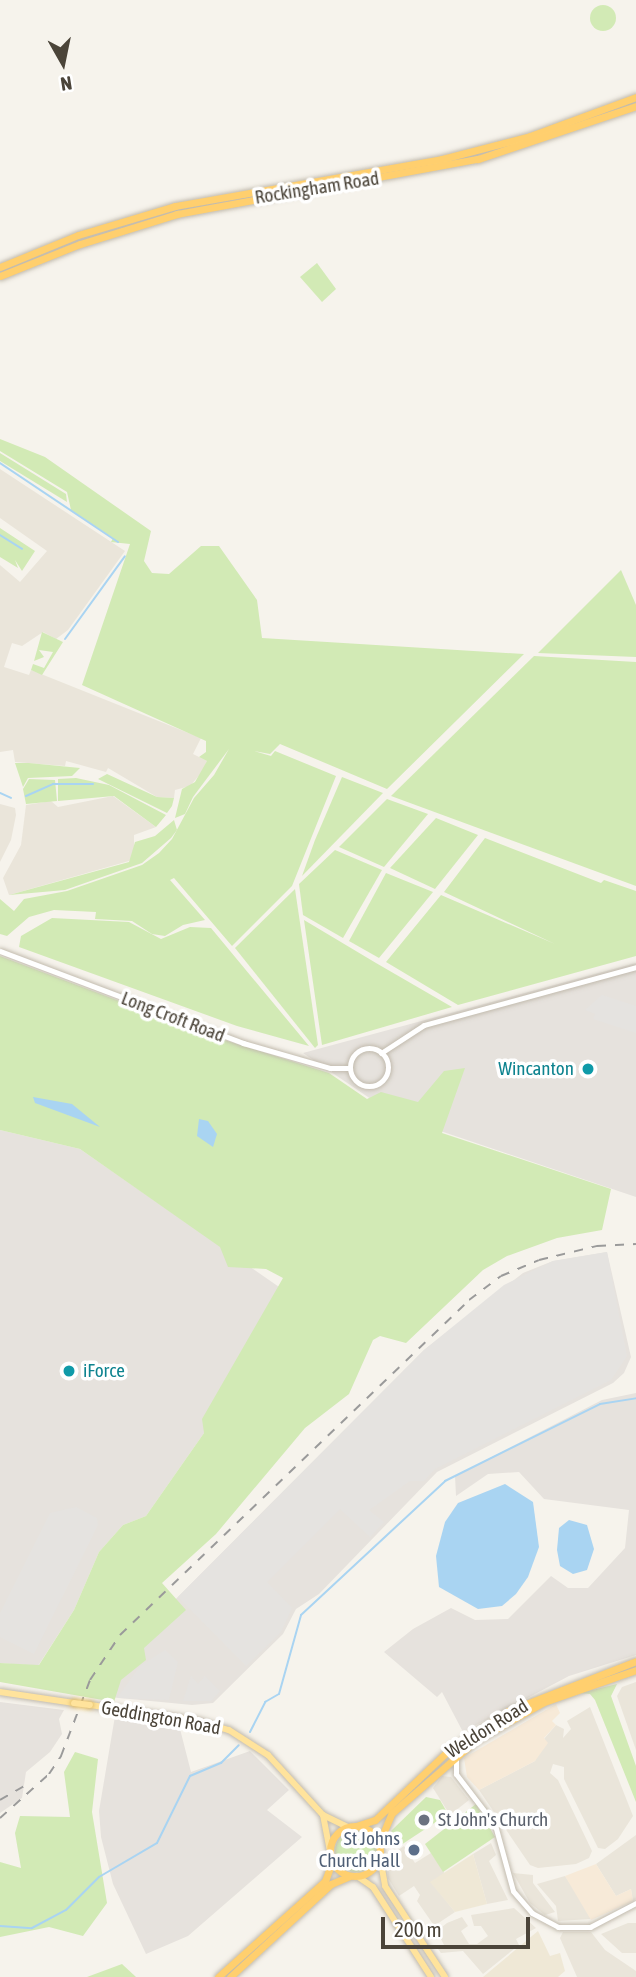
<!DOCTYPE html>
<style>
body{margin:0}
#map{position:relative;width:636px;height:1977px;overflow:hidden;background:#f6f3ec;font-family:"Asap Condensed",sans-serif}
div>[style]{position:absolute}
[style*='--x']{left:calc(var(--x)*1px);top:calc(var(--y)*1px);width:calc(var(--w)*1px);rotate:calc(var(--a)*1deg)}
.residential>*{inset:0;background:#eae5da}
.commercial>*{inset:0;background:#f7ead8}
.industrial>*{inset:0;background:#e6e2dd}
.education>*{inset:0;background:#efe8d6}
.green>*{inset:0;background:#d2eab5}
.round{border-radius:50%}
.parking>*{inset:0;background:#e5e3e0}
.water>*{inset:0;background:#a9d4f2}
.stream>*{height:2px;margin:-1px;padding:0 1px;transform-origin:1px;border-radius:1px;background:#a9d4f2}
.roads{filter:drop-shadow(0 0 2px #c2bbae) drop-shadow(0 0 2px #c2bbae)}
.minor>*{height:5px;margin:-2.5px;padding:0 2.5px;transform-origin:2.5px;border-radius:2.5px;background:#fff}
.minor>.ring{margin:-2.5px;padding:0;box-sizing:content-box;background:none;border:5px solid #fff;border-radius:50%}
.major>*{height:6px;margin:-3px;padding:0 3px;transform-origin:3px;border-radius:3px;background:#ffe39c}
.highway>*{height:7px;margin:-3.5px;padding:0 3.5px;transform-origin:3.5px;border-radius:3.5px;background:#ffcf6e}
.highway>.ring{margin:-3.5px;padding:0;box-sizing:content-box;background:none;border:7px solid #ffcf6e;border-radius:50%}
.rail>*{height:2px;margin-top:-1px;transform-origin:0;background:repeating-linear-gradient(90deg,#9a9a9a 0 9px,transparent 0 18px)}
.bridges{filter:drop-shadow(0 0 2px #e6c16a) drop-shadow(0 0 2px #e6c16a)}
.major-bridge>*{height:6px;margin:-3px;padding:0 3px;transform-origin:3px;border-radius:3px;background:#ffe39c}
.dots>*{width:19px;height:19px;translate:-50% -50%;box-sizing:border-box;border:4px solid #fff;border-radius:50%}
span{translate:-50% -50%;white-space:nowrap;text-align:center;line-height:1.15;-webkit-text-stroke:7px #fff;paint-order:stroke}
.street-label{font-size:19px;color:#4b4439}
.culture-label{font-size:19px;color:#0d838f}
.right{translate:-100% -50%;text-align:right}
.left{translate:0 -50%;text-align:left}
.worship-label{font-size:19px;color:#5b616d}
.service-label{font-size:19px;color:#4e5e75}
.north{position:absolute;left:28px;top:28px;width:70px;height:70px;-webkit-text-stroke:5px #fff;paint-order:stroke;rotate:171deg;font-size:19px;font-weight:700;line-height:28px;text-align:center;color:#4b4439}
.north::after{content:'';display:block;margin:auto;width:24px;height:32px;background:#4b4439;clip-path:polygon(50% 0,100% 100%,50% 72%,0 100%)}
.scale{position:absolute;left:381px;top:1917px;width:149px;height:32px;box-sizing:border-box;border:4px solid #4b4439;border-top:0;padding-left:9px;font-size:21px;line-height:24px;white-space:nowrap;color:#4b4439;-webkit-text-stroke:5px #fff;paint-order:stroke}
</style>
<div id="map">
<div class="residential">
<i style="clip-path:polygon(0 469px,125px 551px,68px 630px,56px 639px,43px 632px,22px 646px,12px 643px,4px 667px,29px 675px,31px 670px,201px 738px,193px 754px,207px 761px,203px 771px,190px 786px,175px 790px,174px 798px,157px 797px,108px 768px,106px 772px,66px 761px,65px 766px,15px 762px,13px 750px,0 752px,0 565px,20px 582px,47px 551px,0 518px)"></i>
<i style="clip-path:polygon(113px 796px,156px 827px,134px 835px,134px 854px,129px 861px,9px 895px,3px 878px,21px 845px,26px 805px,51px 801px,58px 807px)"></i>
<i style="clip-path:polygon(0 804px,15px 808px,16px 815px,11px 840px,0 862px)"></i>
<i style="clip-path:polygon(636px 1682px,636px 1750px,617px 1696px,622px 1687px)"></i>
<i style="clip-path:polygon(590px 1707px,633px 1816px,618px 1839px,605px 1849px,598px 1848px,564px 1779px,564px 1767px,553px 1764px,550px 1773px,558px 1780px,592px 1851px,589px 1858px,576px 1864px,538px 1868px,530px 1865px,479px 1790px,535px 1761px,544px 1739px,556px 1725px,564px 1729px,563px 1738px,571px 1729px,567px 1721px)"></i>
<i style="clip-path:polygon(442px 1776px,451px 1777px,469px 1800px,450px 1815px,433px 1788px)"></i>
<i style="clip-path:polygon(636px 1835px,636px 1899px,633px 1901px,631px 1889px,616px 1896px,596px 1864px)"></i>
<i style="clip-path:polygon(491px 1843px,496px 1855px,489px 1861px,508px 1900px,487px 1904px,473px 1854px)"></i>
<i style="clip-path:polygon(404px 1846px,415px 1863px,431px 1853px,445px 1874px,431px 1882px,455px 1912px,437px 1924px,433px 1924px,417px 1901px,420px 1895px,414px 1886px,399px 1896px,388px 1878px,387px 1858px)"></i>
<i style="clip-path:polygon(513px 1873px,533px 1875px,533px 1883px,555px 1912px,545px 1915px,530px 1903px)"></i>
<i style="clip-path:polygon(565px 1876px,586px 1906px,591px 1919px,558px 1921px,556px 1906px,537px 1884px)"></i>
<i style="clip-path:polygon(514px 1908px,536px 1928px,516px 1939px,519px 1945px,483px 1974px,463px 1951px,441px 1953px,438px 1949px,444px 1945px,437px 1931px,447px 1923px,462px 1917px,468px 1926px,461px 1931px,469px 1944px,477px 1944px,488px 1936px,481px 1926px,474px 1926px,471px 1915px)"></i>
<i style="clip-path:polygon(628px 1923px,636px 1923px,636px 1953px,622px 1953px,601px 1934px)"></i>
<i style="clip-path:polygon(563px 1932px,591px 1932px,605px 1950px,636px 1971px,636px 1977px,577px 1977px,560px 1938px)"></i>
</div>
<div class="commercial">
<i style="clip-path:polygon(556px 1704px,560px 1713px,552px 1721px,556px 1725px,544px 1738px,548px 1743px,535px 1761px,479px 1790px,467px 1777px,464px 1758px)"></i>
<i style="clip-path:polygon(596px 1864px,616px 1896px,631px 1889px,633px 1901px,591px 1920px,565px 1876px)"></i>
</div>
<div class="industrial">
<i style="clip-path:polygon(636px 963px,636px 1197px,396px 1116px,303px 1053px)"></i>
<i style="clip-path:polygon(0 1130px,80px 1149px,282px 1289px,204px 1433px,146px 1516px,123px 1525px,99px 1552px,74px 1610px,38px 1666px,0 1663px)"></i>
<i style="clip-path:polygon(607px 1252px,631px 1357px,624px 1373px,613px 1383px,437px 1472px,319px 1594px,296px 1609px,283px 1634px,213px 1703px,192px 1705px,99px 1696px,123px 1652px,424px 1350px,523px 1273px,553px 1261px)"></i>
<i style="clip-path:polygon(636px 1393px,636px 1655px,569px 1676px,463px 1732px,442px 1692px,437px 1697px,384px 1652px,413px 1629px,451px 1608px,475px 1620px,508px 1619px,551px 1576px,568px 1588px,588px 1588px,625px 1548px,629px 1510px,544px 1499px,519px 1472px,488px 1474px,456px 1496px,455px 1476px,602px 1400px)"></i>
<i style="clip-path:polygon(0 1702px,64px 1710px,59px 1719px,62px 1734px,50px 1752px,26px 1772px,22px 1798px,0 1813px)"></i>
<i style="clip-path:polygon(115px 1716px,179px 1725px,191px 1772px,250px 1751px,289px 1790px,267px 1810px,302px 1837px,188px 1936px,146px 1954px,113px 1884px,101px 1837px,99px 1811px)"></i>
</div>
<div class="education">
<i style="clip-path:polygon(473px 1854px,487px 1904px,455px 1912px,430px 1882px)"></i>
<i style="clip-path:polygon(538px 1931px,550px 1956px,560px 1953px,565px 1971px,558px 1977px,483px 1977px)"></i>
</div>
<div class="green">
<i class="round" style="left:590px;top:5px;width:26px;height:26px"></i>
<i style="clip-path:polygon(317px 263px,336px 289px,322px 302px,300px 277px)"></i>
<i style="clip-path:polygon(0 439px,45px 457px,151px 531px,144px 561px,152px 573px,169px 574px,201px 546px,219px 546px,257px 600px,262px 638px,524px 654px,387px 789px,280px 744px,270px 754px,254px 751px,271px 756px,275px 751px,336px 776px,292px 886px,232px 946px,174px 878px,170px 880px,205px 920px,183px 925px,165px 936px,152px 934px,132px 921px,95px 919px,96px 912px,54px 910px,29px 917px,7px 936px,0 934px,0 899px,14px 911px,24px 899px,67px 891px,142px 865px,159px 853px,172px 839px,194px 798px,214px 775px,229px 749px,193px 797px,185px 814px,175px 818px,182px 789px,195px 782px,207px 761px,199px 757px,206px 752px,206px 741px,82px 685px,130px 544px,111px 542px,113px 538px,71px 510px,67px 492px,0 451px)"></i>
<i style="clip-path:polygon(0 453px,66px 494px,67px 502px,0 461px)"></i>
<i style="clip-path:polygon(0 528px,35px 551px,22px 571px,15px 560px,18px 568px,0 557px)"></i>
<i style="clip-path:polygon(621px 570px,636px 605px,636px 657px,538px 653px)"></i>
<i style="clip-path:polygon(42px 632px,63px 642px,42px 675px,31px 670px,33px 664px,44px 668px,53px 652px,39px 650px,44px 657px,34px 661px)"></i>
<i style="clip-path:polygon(534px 656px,636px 662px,636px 886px,391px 796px)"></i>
<i style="clip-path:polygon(15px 763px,29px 763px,80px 768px,72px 776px,28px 778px,23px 787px)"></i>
<i style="clip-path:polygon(107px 774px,157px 797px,174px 798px,172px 806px,167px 813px,98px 779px)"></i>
<i style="clip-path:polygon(342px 777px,383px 793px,302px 876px,315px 840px)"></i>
<i style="clip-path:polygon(76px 778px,109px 785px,166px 815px,156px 827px,114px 796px,58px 801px,58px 779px)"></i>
<i style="clip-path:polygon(29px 779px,55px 780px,57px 801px,26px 804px,23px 789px)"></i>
<i style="clip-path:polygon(387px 799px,428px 814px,384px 867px,339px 847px)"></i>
<i style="clip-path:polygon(436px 818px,478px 835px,435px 889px,390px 868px)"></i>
<i style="clip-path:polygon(174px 820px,177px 830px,171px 838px,142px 863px,65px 890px,9px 895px,129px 862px,135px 842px,155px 836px)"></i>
<i style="clip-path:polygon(485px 838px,601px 883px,604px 880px,636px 891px,636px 956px,458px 1005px,386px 962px,441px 895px,555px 944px,444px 892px)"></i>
<i style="clip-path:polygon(335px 850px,382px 870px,343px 938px,303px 915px,299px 884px)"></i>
<i style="clip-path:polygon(386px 873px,433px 892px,379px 958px,349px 941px)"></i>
<i style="clip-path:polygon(295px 889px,318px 1045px,315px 1048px,235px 948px)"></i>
<i style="clip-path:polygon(52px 918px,129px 922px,161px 939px,190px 927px,211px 928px,309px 1046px,237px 1026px,19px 947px,21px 936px)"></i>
<i style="clip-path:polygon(304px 920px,376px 963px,452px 1007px,322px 1045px)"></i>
<i style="clip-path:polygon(0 956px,215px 1037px,329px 1073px,367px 1099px,381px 1092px,418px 1102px,444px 1071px,465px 1068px,442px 1133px,611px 1189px,602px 1230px,557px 1238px,507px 1256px,483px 1270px,406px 1343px,380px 1336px,373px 1340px,349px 1394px,305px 1428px,216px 1534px,162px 1583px,186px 1610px,144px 1648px,146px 1660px,121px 1680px,114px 1702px,0 1682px,0 1663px,39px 1665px,74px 1610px,99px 1552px,123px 1525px,146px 1516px,204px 1433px,202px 1419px,283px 1278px,266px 1269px,228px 1267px,220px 1247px,80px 1149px,0 1130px)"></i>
<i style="clip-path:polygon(617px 1684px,611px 1696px,636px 1766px,636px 1802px,595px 1700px,590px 1694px,580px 1693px)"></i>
<i style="clip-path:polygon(75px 1752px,98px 1759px,92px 1812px,107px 1903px,83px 1936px,49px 1927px,0 1937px,0 1862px,21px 1868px,15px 1833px,20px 1816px,70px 1817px,64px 1772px)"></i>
<i style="clip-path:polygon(426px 1797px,440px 1800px,448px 1814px,401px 1845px,391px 1831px)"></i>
<i style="clip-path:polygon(476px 1804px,495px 1837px,443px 1872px,425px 1844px)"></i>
<i class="round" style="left:335px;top:1830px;width:42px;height:42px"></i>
<i style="clip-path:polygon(122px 1964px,136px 1977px,87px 1977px)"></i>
</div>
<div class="parking">
<i style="clip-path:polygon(602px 995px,636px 1006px,636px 1033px,593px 1019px,595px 1014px,585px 1010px)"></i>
<i style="clip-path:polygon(607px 1252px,627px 1356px,611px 1380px,435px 1469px,424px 1481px,410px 1481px,369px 1510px,384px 1522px,370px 1537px,340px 1509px,267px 1582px,292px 1608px,281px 1632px,246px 1666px,178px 1597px,424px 1350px,504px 1285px,553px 1261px)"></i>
<i style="clip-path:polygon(76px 1507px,97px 1518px,98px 1525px,34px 1654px,0 1637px,0 1613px,50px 1513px)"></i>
<i style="clip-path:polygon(165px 1650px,178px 1662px,169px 1700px,117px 1698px,140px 1666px)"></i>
<i style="clip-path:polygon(191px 1676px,198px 1684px,205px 1676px,220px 1691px,211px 1701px,183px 1701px)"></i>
</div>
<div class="water">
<i style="clip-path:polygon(33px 1097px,72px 1104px,100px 1127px,35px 1103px)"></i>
<i style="clip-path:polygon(199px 1119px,208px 1121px,217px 1134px,213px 1147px,197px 1136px)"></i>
<i style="clip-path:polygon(505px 1484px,533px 1502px,539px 1547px,528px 1577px,516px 1594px,502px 1606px,478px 1609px,439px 1587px,436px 1556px,445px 1522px,458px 1503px)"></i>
<i style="clip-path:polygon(569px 1520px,587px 1525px,594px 1549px,587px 1570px,573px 1574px,560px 1566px,557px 1550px,559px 1528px)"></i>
</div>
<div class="stream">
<i style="--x:0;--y:463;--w:142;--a:33.8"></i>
<i style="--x:0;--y:535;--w:26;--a:32"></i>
<i style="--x:65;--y:639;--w:102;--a:-54.1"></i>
<i style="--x:0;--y:793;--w:12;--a:24"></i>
<i style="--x:26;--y:796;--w:30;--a:-24"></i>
<i style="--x:53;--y:784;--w:40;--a:0"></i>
<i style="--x:250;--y:1732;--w:34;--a:-63"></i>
<i style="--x:265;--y:1702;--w:16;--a:-30"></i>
<i style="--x:279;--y:1694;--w:82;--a:-74.4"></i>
<i style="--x:301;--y:1615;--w:197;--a:-42.9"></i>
<i style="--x:445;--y:1481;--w:173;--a:-26.4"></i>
<i style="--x:600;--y:1404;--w:36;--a:-9"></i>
<i style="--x:0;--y:1926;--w:32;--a:4"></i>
<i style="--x:32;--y:1928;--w:38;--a:-28"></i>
<i style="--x:66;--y:1910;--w:47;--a:-45"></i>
<i style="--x:99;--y:1877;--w:67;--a:-30.4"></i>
<i style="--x:157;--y:1843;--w:75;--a:-63.8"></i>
<i style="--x:190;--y:1776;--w:34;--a:-23"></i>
<i style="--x:221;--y:1763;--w:25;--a:-45"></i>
</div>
<div class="roads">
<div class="minor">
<i style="--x:0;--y:951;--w:260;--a:20.7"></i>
<i style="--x:243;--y:1043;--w:91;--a:16"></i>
<i style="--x:330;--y:1068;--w:20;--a:0"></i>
<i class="ring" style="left:350px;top:1048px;width:33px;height:33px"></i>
<i style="--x:381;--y:1053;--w:51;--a:-33.1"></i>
<i style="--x:424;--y:1025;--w:220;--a:-15.3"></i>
<i style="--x:456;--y:1759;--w:15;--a:90"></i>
<i style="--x:456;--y:1774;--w:64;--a:52.6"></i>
<i style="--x:495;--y:1825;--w:68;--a:74.7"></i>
<i style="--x:513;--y:1891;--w:29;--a:49"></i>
<i style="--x:532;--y:1913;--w:30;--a:28"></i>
<i style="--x:558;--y:1927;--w:32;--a:0"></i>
<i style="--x:590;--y:1927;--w:52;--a:-27.6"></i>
</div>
<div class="major">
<i style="--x:0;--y:1692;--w:75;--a:8.5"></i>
<i style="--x:90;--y:1705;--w:110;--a:8.4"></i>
<i style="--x:199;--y:1721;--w:31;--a:17"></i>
<i style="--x:229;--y:1730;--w:46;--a:32.7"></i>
<i style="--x:268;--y:1755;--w:81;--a:47.5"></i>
<i style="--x:323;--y:1815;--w:28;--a:26"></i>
<i style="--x:323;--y:1815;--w:37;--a:79"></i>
<i style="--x:380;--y:1857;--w:29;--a:80"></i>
<i style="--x:385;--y:1886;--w:109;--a:56.6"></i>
<i style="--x:357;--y:1876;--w:19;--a:35"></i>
<i style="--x:373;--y:1887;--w:107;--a:57.2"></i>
</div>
<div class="highway">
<i style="--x:0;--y:267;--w:84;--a:-22.3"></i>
<i style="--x:78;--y:235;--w:101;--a:-16.6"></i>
<i style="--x:175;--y:206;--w:271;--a:-10"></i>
<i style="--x:442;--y:159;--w:91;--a:-14.6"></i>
<i style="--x:530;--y:136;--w:113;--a:-20.2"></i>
<i style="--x:0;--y:276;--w:86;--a:-21.8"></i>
<i style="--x:80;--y:244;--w:102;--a:-17.2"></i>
<i style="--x:177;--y:214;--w:306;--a:-10.4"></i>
<i style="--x:478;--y:159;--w:167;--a:-18.5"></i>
<i class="ring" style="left:330px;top:1826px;width:43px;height:43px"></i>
<i style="--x:356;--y:1826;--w:20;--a:-18"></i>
<i style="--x:375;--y:1820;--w:100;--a:-43.4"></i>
<i style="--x:448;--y:1751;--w:72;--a:-33.7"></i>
<i style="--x:508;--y:1711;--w:137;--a:-21.3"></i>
<i style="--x:379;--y:1843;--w:33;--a:-67"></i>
<i style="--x:392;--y:1813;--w:111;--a:-41"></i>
<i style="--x:476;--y:1740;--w:78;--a:-29.2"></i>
<i style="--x:544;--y:1702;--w:97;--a:-19.2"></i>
<i style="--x:218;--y:1977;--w:144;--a:-41.9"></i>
<i style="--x:325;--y:1881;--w:20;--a:-70"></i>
<i style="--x:230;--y:1977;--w:137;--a:-42.6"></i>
<i style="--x:331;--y:1884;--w:21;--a:-23"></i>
</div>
</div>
<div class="rail">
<i style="--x:0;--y:1800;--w:34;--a:-30"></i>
<i style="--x:0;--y:1818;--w:66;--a:-41.9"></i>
<i style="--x:49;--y:1774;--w:22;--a:-56"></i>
<i style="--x:61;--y:1756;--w:81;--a:-69.1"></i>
<i style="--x:90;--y:1680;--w:54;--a:-56.3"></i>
<i style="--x:120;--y:1635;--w:484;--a:-43.8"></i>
<i style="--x:469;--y:1300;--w:40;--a:-37"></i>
<i style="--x:501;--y:1276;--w:41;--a:-22.8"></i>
<i style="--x:539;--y:1260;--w:60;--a:-13.6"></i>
<i style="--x:597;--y:1246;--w:39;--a:-3"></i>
</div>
<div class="bridges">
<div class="major-bridge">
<i style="--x:74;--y:1703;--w:16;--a:7"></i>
</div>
</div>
<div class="dots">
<i style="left:588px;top:1069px;background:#0f9aa8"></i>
<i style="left:69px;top:1371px;background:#0f9aa8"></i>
<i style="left:424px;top:1820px;background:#6b7280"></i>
<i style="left:414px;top:1850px;background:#5c6f8a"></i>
</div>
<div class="street-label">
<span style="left:317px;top:188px;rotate:-9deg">Rockingham Road</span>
<span style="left:173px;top:1017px;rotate:21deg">Long Croft Road</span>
<span style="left:161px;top:1718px;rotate:10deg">Geddington Road</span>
<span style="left:487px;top:1729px;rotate:-32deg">Weldon Road</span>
</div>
<div class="culture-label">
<span class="right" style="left:574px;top:1069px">Wincanton</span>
<span class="left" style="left:83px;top:1371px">iForce</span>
</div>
<div class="worship-label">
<span class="left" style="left:438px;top:1820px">St John's Church</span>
</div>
<div class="service-label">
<span class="right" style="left:400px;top:1850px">St Johns<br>Church Hall</span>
</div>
<div class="north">N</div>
<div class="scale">200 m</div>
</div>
